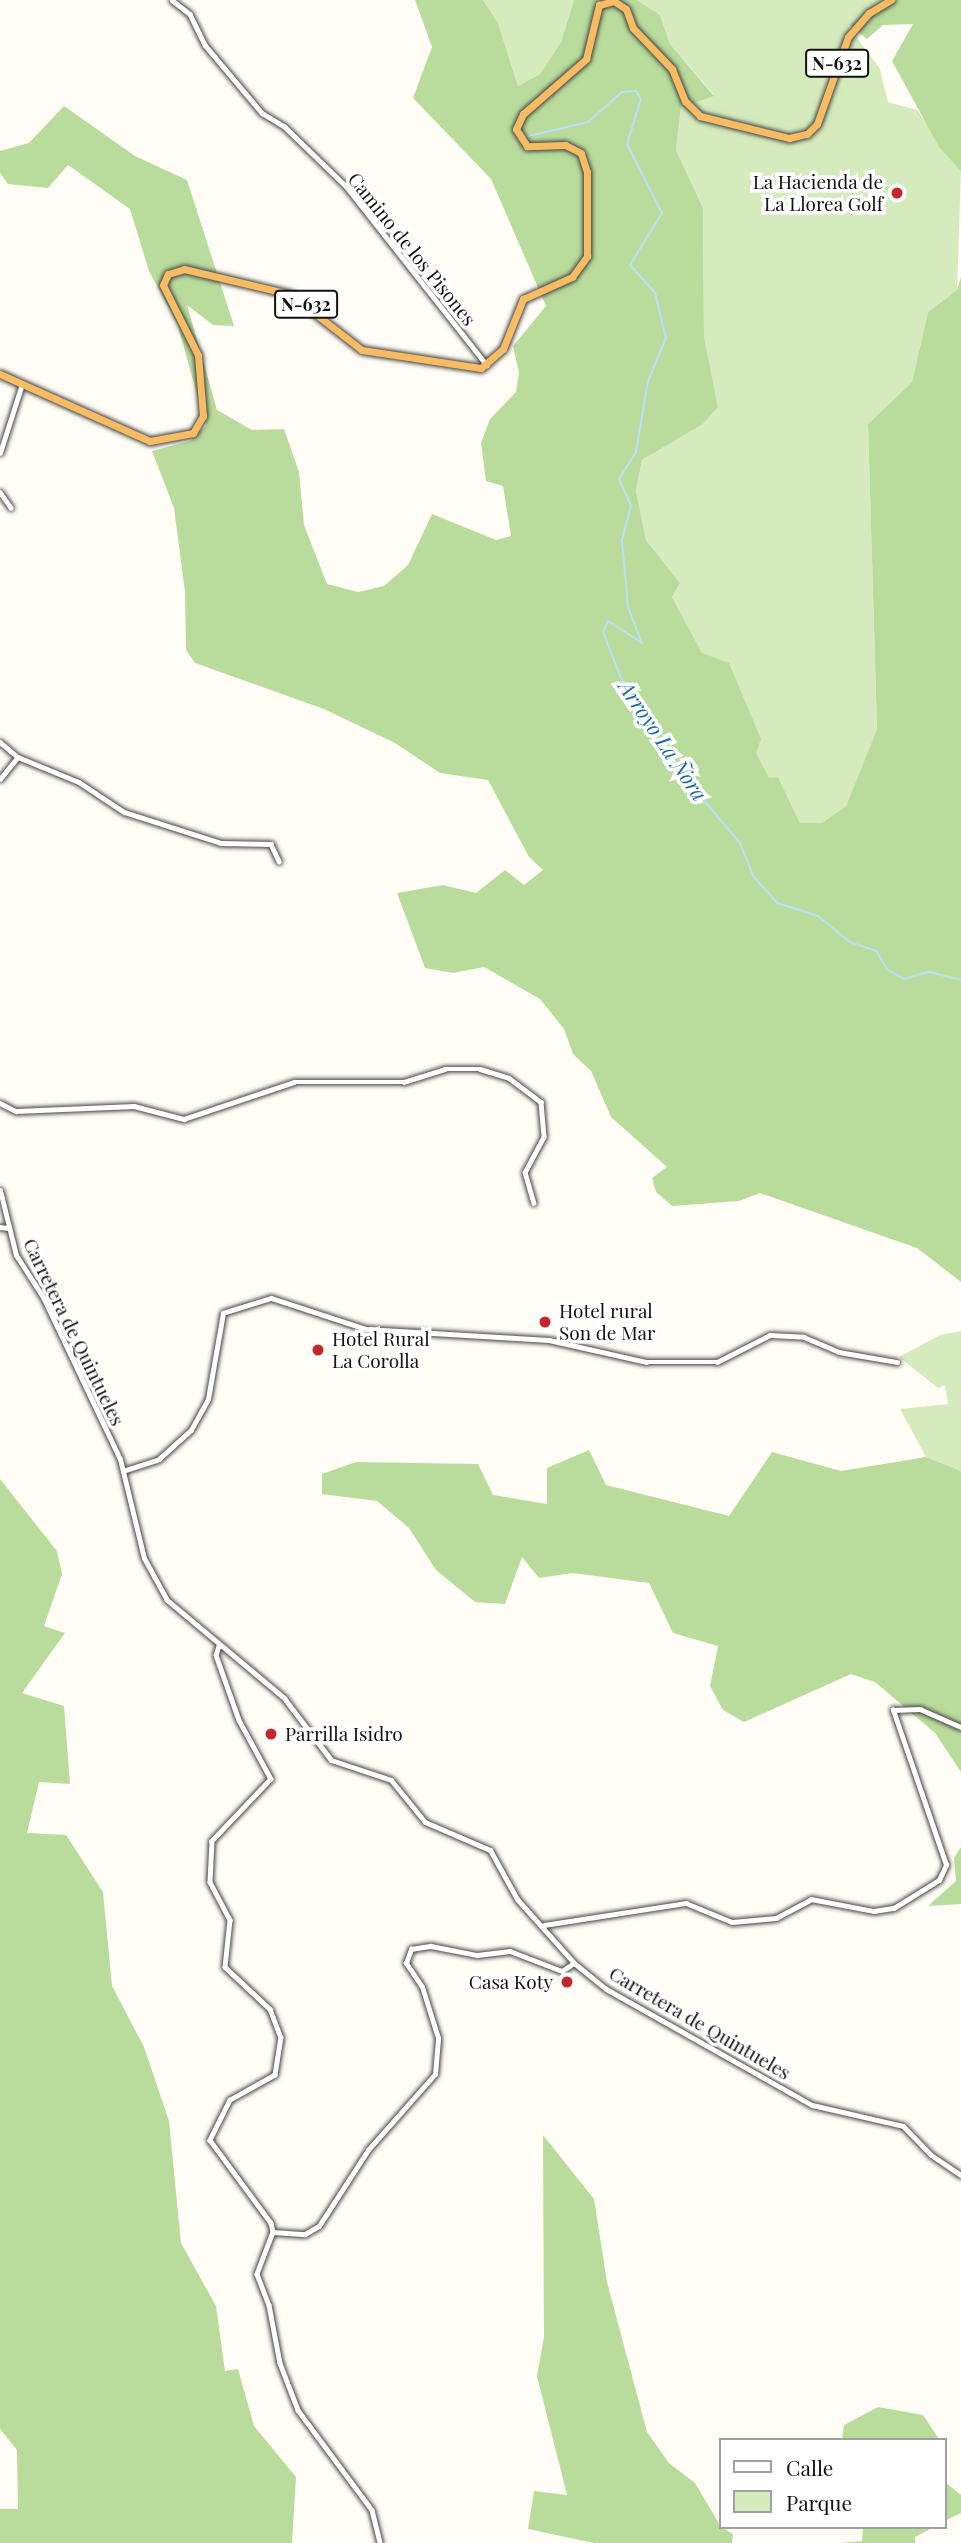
<!DOCTYPE html>
<meta charset="utf-8">
<style>
body{margin:0}
#map{position:relative;width:961px;height:2543px;overflow:hidden;background:#fffdf5;font-family:"Playfair Display",serif}
div>[style]{position:absolute}
[style*='--x']{left:calc(var(--x)*1px);top:calc(var(--y)*1px);width:calc(var(--w)*1px);rotate:calc(var(--a)*1deg)}
.green>*{inset:0;background:#d5ebbd}
.forest>*{inset:0;background:#b9dc9c}
.stream>*{height:2px;margin:-1px;padding:0 1px;transform-origin:1px;border-radius:1px;background:#b9e0f7}
.roads{filter:drop-shadow(0 0 2px #444) drop-shadow(0 0 2px #444)}
.minor>*{height:4.5px;margin:-2.25px;padding:0 2.25px;transform-origin:2.25px;border-radius:2.25px;background:#fff}
.tertiary>*{height:5px;margin:-2.5px;padding:0 2.5px;transform-origin:2.5px;border-radius:2.5px;background:#fff}
.trunk>*{height:7px;margin:-3.5px;padding:0 3.5px;transform-origin:3.5px;border-radius:3.5px;background:#f7bc64}
.dots>*{width:19px;height:19px;translate:-50% -50%;box-sizing:border-box;border:4px solid #fff;border-radius:50%}
span{translate:-50% -50%;white-space:nowrap;text-align:center;line-height:1.15;-webkit-text-stroke:7px #fff;paint-order:stroke}
.shield-label span{padding:2px 5px;background:#fff;border:2px solid;border-radius:5px;-webkit-text-stroke-width:0}
.shield-label{font-size:18px;color:#111;font-weight:700}
.poi-label{font-size:19px;color:#111}
.right{translate:-100% -50%;text-align:right}
.left{translate:0 -50%;text-align:left}
.street-label{font-size:19px;color:#111}
.water-label{font-size:21px;color:#1768a6;font-style:italic}
.legend{position:absolute;left:719px;top:2438px;width:228px;height:91px;box-sizing:border-box;background:#fff;border:2px solid #a0a0a0;margin:0;padding:9px 12px;list-style:none;font-size:21px;color:#111}
.legend li{display:flex;align-items:center;gap:14px;height:35px}
.legend b{width:35px;border:2px solid #a0a0a0}
</style>
<div id="map">
<div class="green">
<i style="clip-path:polygon(483px 0,574px 0,561px 42px,540px 74px,518px 86px,498px 23px)"></i>
<i style="clip-path:polygon(637px 0,884px 0,848px 26px,880px 69px,888px 102px,917px 110px,961px 171px,957px 290px,928px 312px,912px 382px,868px 424px,877px 729px,846px 806px,822px 823px,800px 823px,778px 777px,769px 779px,672px 597px,680px 583px,646px 540px,636px 491px,642px 460px,703px 424px,718px 407px,704px 336px,703px 208px,676px 150px,681px 106px,714px 95px,670px 44px,660px 15px)"></i>
<i style="clip-path:polygon(961px 1331px,961px 1471px,926px 1457px,900px 1409px,948px 1404px,945px 1385px,938px 1388px,899px 1357px,940px 1335px)"></i>
</div>
<div class="forest">
<i style="clip-path:polygon(415px 0,483px 0,498px 23px,518px 86px,540px 74px,561px 42px,574px 0,637px 0,660px 15px,670px 44px,714px 96px,681px 107px,676px 150px,703px 208px,704px 336px,718px 407px,703px 424px,642px 460px,636px 491px,646px 540px,680px 583px,672px 597px,702px 653px,729px 663px,761px 739px,756px 753px,769px 778px,778px 777px,800px 823px,822px 823px,846px 806px,877px 729px,868px 424px,912px 382px,928px 312px,957px 290px,961px 277px,961px 1282px,917px 1248px,760px 1193px,739px 1201px,672px 1206px,656px 1192px,652px 1178px,667px 1167px,611px 1117px,591px 1071px,573px 1054px,564px 1029px,540px 999px,484px 967px,453px 973px,425px 968px,397px 893px,443px 885px,476px 893px,505px 870px,524px 885px,543px 870px,529px 857px,488px 780px,440px 773px,395px 743px,324px 709px,195px 663px,186px 650px,185px 592px,174px 508px,152px 451px,190px 441px,206px 426px,177px 323px,149px 271px,130px 209px,68px 165px,48px 188px,8px 184px,0 173px,0 151px,29px 143px,64px 106px,135px 156px,187px 180px,234px 326px,213px 325px,187px 305px,217px 410px,252px 430px,284px 429px,299px 472px,304px 525px,327px 584px,358px 592px,384px 586px,408px 565px,432px 514px,496px 540px,511px 536px,503px 486px,486px 481px,481px 443px,490px 419px,516px 392px,519px 373px,513px 346px,546px 306px,491px 179px,413px 98px,432px 47px)"></i>
<i style="clip-path:polygon(884px 0,961px 0,961px 171px,939px 147px,892px 61px,913px 24px,883px 25px,867px 39px,849px 25px)"></i>
<i style="clip-path:polygon(589px 1450px,606px 1485px,729px 1516px,772px 1452px,841px 1471px,926px 1457px,961px 1471px,961px 1772px,935px 1733px,875px 1682px,851px 1674px,744px 1722px,723px 1710px,710px 1686px,718px 1646px,673px 1633px,649px 1583px,573px 1573px,539px 1578px,522px 1557px,505px 1604px,475px 1602px,436px 1570px,409px 1528px,377px 1501px,322px 1494px,322px 1474px,356px 1462px,478px 1464px,493px 1495px,547px 1504px,547px 1468px)"></i>
<i style="clip-path:polygon(0 1479px,57px 1551px,62px 1574px,44px 1626px,65px 1633px,22px 1693px,64px 1706px,70px 1784px,39px 1782px,27px 1833px,66px 1835px,103px 1892px,112px 1986px,144px 2047px,169px 2121px,181px 2243px,216px 2306px,225px 2371px,238px 2369px,254px 2426px,296px 2477px,292px 2543px,0 2543px,0 2509px,18px 2509px,17px 2450px,0 2429px)"></i>
<i style="clip-path:polygon(961px 1847px,961px 1904px,928px 1906px,956px 1881px,954px 1858px)"></i>
<i style="clip-path:polygon(543px 2135px,594px 2199px,607px 2282px,647px 2432px,669px 2463px,695px 2483px,721px 2527px,733px 2534px,732px 2543px,594px 2543px,528px 2529px,534px 2491px,567px 2495px,537px 2376px,544px 2337px)"></i>
<i style="clip-path:polygon(878px 2407px,923px 2415px,939px 2439px,842px 2440px,844px 2425px)"></i>
<i style="clip-path:polygon(945px 2482px,961px 2495px,961px 2513px,945px 2521px)"></i>
<i style="clip-path:polygon(863px 2527px,934px 2527px,915px 2537px,915px 2543px,840px 2543px,862px 2541px)"></i>
</div>
<div class="stream">
<i style="--x:524;--y:137;--w:66;--a:-13.2"></i>
<i style="--x:588;--y:122;--w:45;--a:-41.4"></i>
<i style="--x:622;--y:92;--w:14;--a:-4"></i>
<i style="--x:636;--y:91;--w:9;--a:58"></i>
<i style="--x:641;--y:99;--w:47;--a:107.3"></i>
<i style="--x:627;--y:144;--w:77;--a:63.1"></i>
<i style="--x:662;--y:213;--w:61;--a:121.6"></i>
<i style="--x:630;--y:265;--w:38;--a:48"></i>
<i style="--x:655;--y:293;--w:46;--a:76.3"></i>
<i style="--x:666;--y:338;--w:47;--a:112.7"></i>
<i style="--x:648;--y:381;--w:72;--a:99.6"></i>
<i style="--x:636;--y:452;--w:32;--a:122"></i>
<i style="--x:619;--y:479;--w:30;--a:66"></i>
<i style="--x:631;--y:506;--w:35;--a:105"></i>
<i style="--x:622;--y:540;--w:67;--a:84.9"></i>
<i style="--x:628;--y:607;--w:39;--a:69"></i>
<i style="--x:642;--y:643;--w:40;--a:-147.1"></i>
<i style="--x:608;--y:621;--w:12;--a:114"></i>
<i style="--x:603;--y:632;--w:60;--a:68.6"></i>
<i style="--x:625;--y:688;--w:54;--a:49.5"></i>
<i style="--x:660;--y:729;--w:47;--a:65.1"></i>
<i style="--x:680;--y:772;--w:93;--a:49.8"></i>
<i style="--x:740;--y:843;--w:35;--a:68"></i>
<i style="--x:753;--y:876;--w:36;--a:48"></i>
<i style="--x:777;--y:903;--w:43;--a:17.6"></i>
<i style="--x:818;--y:916;--w:41;--a:39.1"></i>
<i style="--x:850;--y:942;--w:28;--a:19"></i>
<i style="--x:876;--y:951;--w:22;--a:58"></i>
<i style="--x:888;--y:970;--w:18;--a:29"></i>
<i style="--x:904;--y:979;--w:26;--a:-16"></i>
<i style="--x:929;--y:972;--w:33;--a:14"></i>
</div>
<div class="roads">
<div class="minor">
<i style="--x:172;--y:0;--w:23;--a:38"></i>
<i style="--x:190;--y:14;--w:34;--a:64"></i>
<i style="--x:205;--y:45;--w:89;--a:50"></i>
<i style="--x:262;--y:113;--w:26;--a:31"></i>
<i style="--x:284;--y:126;--w:86;--a:44.1"></i>
<i style="--x:346;--y:186;--w:228;--a:51.8"></i>
<i style="--x:0;--y:453;--w:72;--a:-72.3"></i>
<i style="--x:0;--y:492;--w:19;--a:55"></i>
<i style="--x:0;--y:742;--w:23;--a:40"></i>
<i style="--x:18;--y:757;--w:66;--a:22.3"></i>
<i style="--x:79;--y:782;--w:54;--a:33.7"></i>
<i style="--x:124;--y:812;--w:102;--a:17.7"></i>
<i style="--x:221;--y:843;--w:50;--a:1.1"></i>
<i style="--x:271;--y:844;--w:19;--a:65"></i>
<i style="--x:0;--y:779;--w:28;--a:-51"></i>
<i style="--x:0;--y:1103;--w:18;--a:27"></i>
<i style="--x:16;--y:1111;--w:118;--a:-2.4"></i>
<i style="--x:134;--y:1106;--w:52;--a:14.6"></i>
<i style="--x:184;--y:1119;--w:116;--a:-18.6"></i>
<i style="--x:294;--y:1082;--w:110;--a:0"></i>
<i style="--x:404;--y:1082;--w:43;--a:-17.6"></i>
<i style="--x:445;--y:1069;--w:35;--a:0"></i>
<i style="--x:480;--y:1069;--w:30;--a:17"></i>
<i style="--x:509;--y:1078;--w:40;--a:37"></i>
<i style="--x:541;--y:1102;--w:35;--a:85"></i>
<i style="--x:544;--y:1137;--w:40;--a:118"></i>
<i style="--x:525;--y:1172;--w:32;--a:74"></i>
<i style="--x:0;--y:1227;--w:8;--a:7"></i>
<i style="--x:123;--y:1471;--w:38;--a:-18"></i>
<i style="--x:159;--y:1459;--w:43;--a:-42.2"></i>
<i style="--x:191;--y:1430;--w:35;--a:-61"></i>
<i style="--x:208;--y:1399;--w:87;--a:-80.1"></i>
<i style="--x:223;--y:1313;--w:50;--a:-17.4"></i>
<i style="--x:271;--y:1298;--w:100;--a:18.1"></i>
<i style="--x:366;--y:1329;--w:183;--a:3.4"></i>
<i style="--x:549;--y:1340;--w:100;--a:12.7"></i>
<i style="--x:647;--y:1362;--w:70;--a:0"></i>
<i style="--x:717;--y:1362;--w:59;--a:-27"></i>
<i style="--x:770;--y:1335;--w:34;--a:3"></i>
<i style="--x:804;--y:1337;--w:38;--a:23"></i>
<i style="--x:839;--y:1352;--w:59;--a:9.8"></i>
<i style="--x:219;--y:1646;--w:9;--a:108"></i>
<i style="--x:216;--y:1655;--w:69;--a:70.5"></i>
<i style="--x:239;--y:1720;--w:67;--a:61.5"></i>
<i style="--x:271;--y:1779;--w:86;--a:133.6"></i>
<i style="--x:212;--y:1841;--w:41;--a:92.8"></i>
<i style="--x:210;--y:1882;--w:43;--a:62.2"></i>
<i style="--x:230;--y:1920;--w:47;--a:96.1"></i>
<i style="--x:225;--y:1967;--w:62;--a:43"></i>
<i style="--x:270;--y:2009;--w:30;--a:69"></i>
<i style="--x:281;--y:2037;--w:38;--a:99"></i>
<i style="--x:275;--y:2075;--w:51;--a:150.9"></i>
<i style="--x:230;--y:2100;--w:45;--a:116.6"></i>
<i style="--x:210;--y:2140;--w:103;--a:53.7"></i>
<i style="--x:271;--y:2223;--w:9;--a:77"></i>
<i style="--x:273;--y:2232;--w:45;--a:110.9"></i>
<i style="--x:257;--y:2274;--w:33;--a:69"></i>
<i style="--x:269;--y:2305;--w:59;--a:79.3"></i>
<i style="--x:280;--y:2363;--w:50;--a:69"></i>
<i style="--x:298;--y:2410;--w:124;--a:53.5"></i>
<i style="--x:372;--y:2510;--w:34;--a:76"></i>
<i style="--x:544;--y:1925;--w:144;--a:-8.8"></i>
<i style="--x:686;--y:1903;--w:50;--a:22.4"></i>
<i style="--x:732;--y:1922;--w:44;--a:-5.2"></i>
<i style="--x:776;--y:1918;--w:40;--a:-28"></i>
<i style="--x:811;--y:1899;--w:64;--a:10.8"></i>
<i style="--x:874;--y:1911;--w:20;--a:-9"></i>
<i style="--x:894;--y:1908;--w:53;--a:-31.9"></i>
<i style="--x:939;--y:1880;--w:17;--a:-65"></i>
<i style="--x:946;--y:1865;--w:164;--a:-108.9"></i>
<i style="--x:893;--y:1710;--w:27;--a:-2"></i>
<i style="--x:920;--y:1709;--w:45;--a:23.7"></i>
<i style="--x:273;--y:2232;--w:32;--a:4"></i>
<i style="--x:305;--y:2234;--w:16;--a:-30"></i>
<i style="--x:319;--y:2226;--w:90;--a:-57.2"></i>
<i style="--x:368;--y:2150;--w:101;--a:-48.6"></i>
<i style="--x:435;--y:2074;--w:36;--a:-85"></i>
<i style="--x:438;--y:2038;--w:53;--a:-107.4"></i>
<i style="--x:422;--y:1987;--w:29;--a:-124"></i>
<i style="--x:406;--y:1963;--w:15;--a:-70"></i>
<i style="--x:411;--y:1949;--w:20;--a:-9"></i>
<i style="--x:431;--y:1946;--w:47;--a:11.1"></i>
<i style="--x:477;--y:1955;--w:33;--a:-7"></i>
<i style="--x:510;--y:1951;--w:56;--a:21"></i>
<i style="--x:562;--y:1971;--w:14;--a:-34"></i>
</div>
<div class="tertiary">
<i style="--x:0;--y:1190;--w:67;--a:76.2"></i>
<i style="--x:16;--y:1255;--w:50;--a:57.3"></i>
<i style="--x:43;--y:1297;--w:179;--a:64.6"></i>
<i style="--x:120;--y:1459;--w:102;--a:76.4"></i>
<i style="--x:144;--y:1558;--w:48;--a:61.3"></i>
<i style="--x:167;--y:1600;--w:153;--a:39.9"></i>
<i style="--x:284;--y:1698;--w:78;--a:52.8"></i>
<i style="--x:331;--y:1760;--w:63;--a:18.4"></i>
<i style="--x:391;--y:1780;--w:54;--a:51"></i>
<i style="--x:425;--y:1822;--w:71;--a:23.3"></i>
<i style="--x:490;--y:1850;--w:56;--a:61.1"></i>
<i style="--x:517;--y:1899;--w:86;--a:48.3"></i>
<i style="--x:574;--y:1963;--w:41;--a:39.1"></i>
<i style="--x:606;--y:1989;--w:236;--a:29.4"></i>
<i style="--x:812;--y:2105;--w:93;--a:13"></i>
<i style="--x:903;--y:2126;--w:40;--a:46"></i>
<i style="--x:931;--y:2155;--w:36;--a:34"></i>
</div>
<div class="trunk">
<i style="--x:0;--y:374;--w:164;--a:24.1"></i>
<i style="--x:150;--y:441;--w:44;--a:-10.5"></i>
<i style="--x:193;--y:433;--w:20;--a:-60"></i>
<i style="--x:203;--y:416;--w:61;--a:-94.7"></i>
<i style="--x:198;--y:355;--w:78;--a:-116.6"></i>
<i style="--x:163;--y:285;--w:12;--a:-66"></i>
<i style="--x:168;--y:274;--w:17;--a:-17"></i>
<i style="--x:184;--y:269;--w:109;--a:13.3"></i>
<i style="--x:290;--y:294;--w:91;--a:37.9"></i>
<i style="--x:362;--y:350;--w:120;--a:8.6"></i>
<i style="--x:481;--y:368;--w:29;--a:-41"></i>
<i style="--x:503;--y:349;--w:54;--a:-68.2"></i>
<i style="--x:523;--y:299;--w:54;--a:-24.2"></i>
<i style="--x:572;--y:277;--w:26;--a:-54"></i>
<i style="--x:587;--y:256;--w:84;--a:-90"></i>
<i style="--x:587;--y:172;--w:20;--a:-108"></i>
<i style="--x:581;--y:153;--w:18;--a:-153"></i>
<i style="--x:565;--y:145;--w:38;--a:178"></i>
<i style="--x:527;--y:146;--w:20;--a:-123"></i>
<i style="--x:516;--y:129;--w:17;--a:-65"></i>
<i style="--x:523;--y:114;--w:84;--a:-41.1"></i>
<i style="--x:586;--y:59;--w:56;--a:-76.5"></i>
<i style="--x:599;--y:5;--w:16;--a:-15"></i>
<i style="--x:614;--y:1;--w:14;--a:34"></i>
<i style="--x:626;--y:9;--w:20;--a:70"></i>
<i style="--x:633;--y:28;--w:57;--a:46.4"></i>
<i style="--x:672;--y:69;--w:35;--a:68"></i>
<i style="--x:685;--y:101;--w:21;--a:45"></i>
<i style="--x:700;--y:116;--w:92;--a:13.9"></i>
<i style="--x:789;--y:138;--w:18;--a:-13"></i>
<i style="--x:807;--y:134;--w:14;--a:-45"></i>
<i style="--x:817;--y:124;--w:92;--a:-70.4"></i>
<i style="--x:848;--y:37;--w:32;--a:-49"></i>
<i style="--x:869;--y:13;--w:26;--a:-31"></i>
</div>
</div>
<div class="dots">
<i style="left:897px;top:193px;background:#c4262e"></i>
<i style="left:545px;top:1322px;background:#c4262e"></i>
<i style="left:318px;top:1350px;background:#c4262e"></i>
<i style="left:271px;top:1734px;background:#c4262e"></i>
<i style="left:567px;top:1982px;background:#c4262e"></i>
</div>
<div class="shield-label">
<span style="left:837px;top:63px">N-632</span>
<span style="left:306px;top:304px">N-632</span>
</div>
<div class="poi-label">
<span class="right" style="left:883px;top:193px">La Hacienda de<br>La Llorea Golf</span>
<span class="left" style="left:559px;top:1322px">Hotel rural<br>Son de Mar</span>
<span class="left" style="left:332px;top:1350px">Hotel Rural<br>La Corolla</span>
<span class="left" style="left:285px;top:1734px">Parrilla Isidro</span>
<span class="right" style="left:553px;top:1982px">Casa Koty</span>
</div>
<div class="street-label">
<span style="left:412px;top:249px;rotate:51deg">Camino de los Pisones</span>
<span style="left:74px;top:1332px;rotate:64deg">Carretera de Quintueles</span>
<span style="left:700px;top:2023px;rotate:30deg">Carretera de Quintueles</span>
</div>
<div class="water-label">
<span style="left:664px;top:740px;rotate:56deg">Arroyo La Ñora</span>
</div>
<ul class="legend">
<li><b style="height:9px;background:#fff"></b>Calle</li>
<li><b style="height:19px;background:#d5ebbd"></b>Parque</li>
</ul>
</div>
